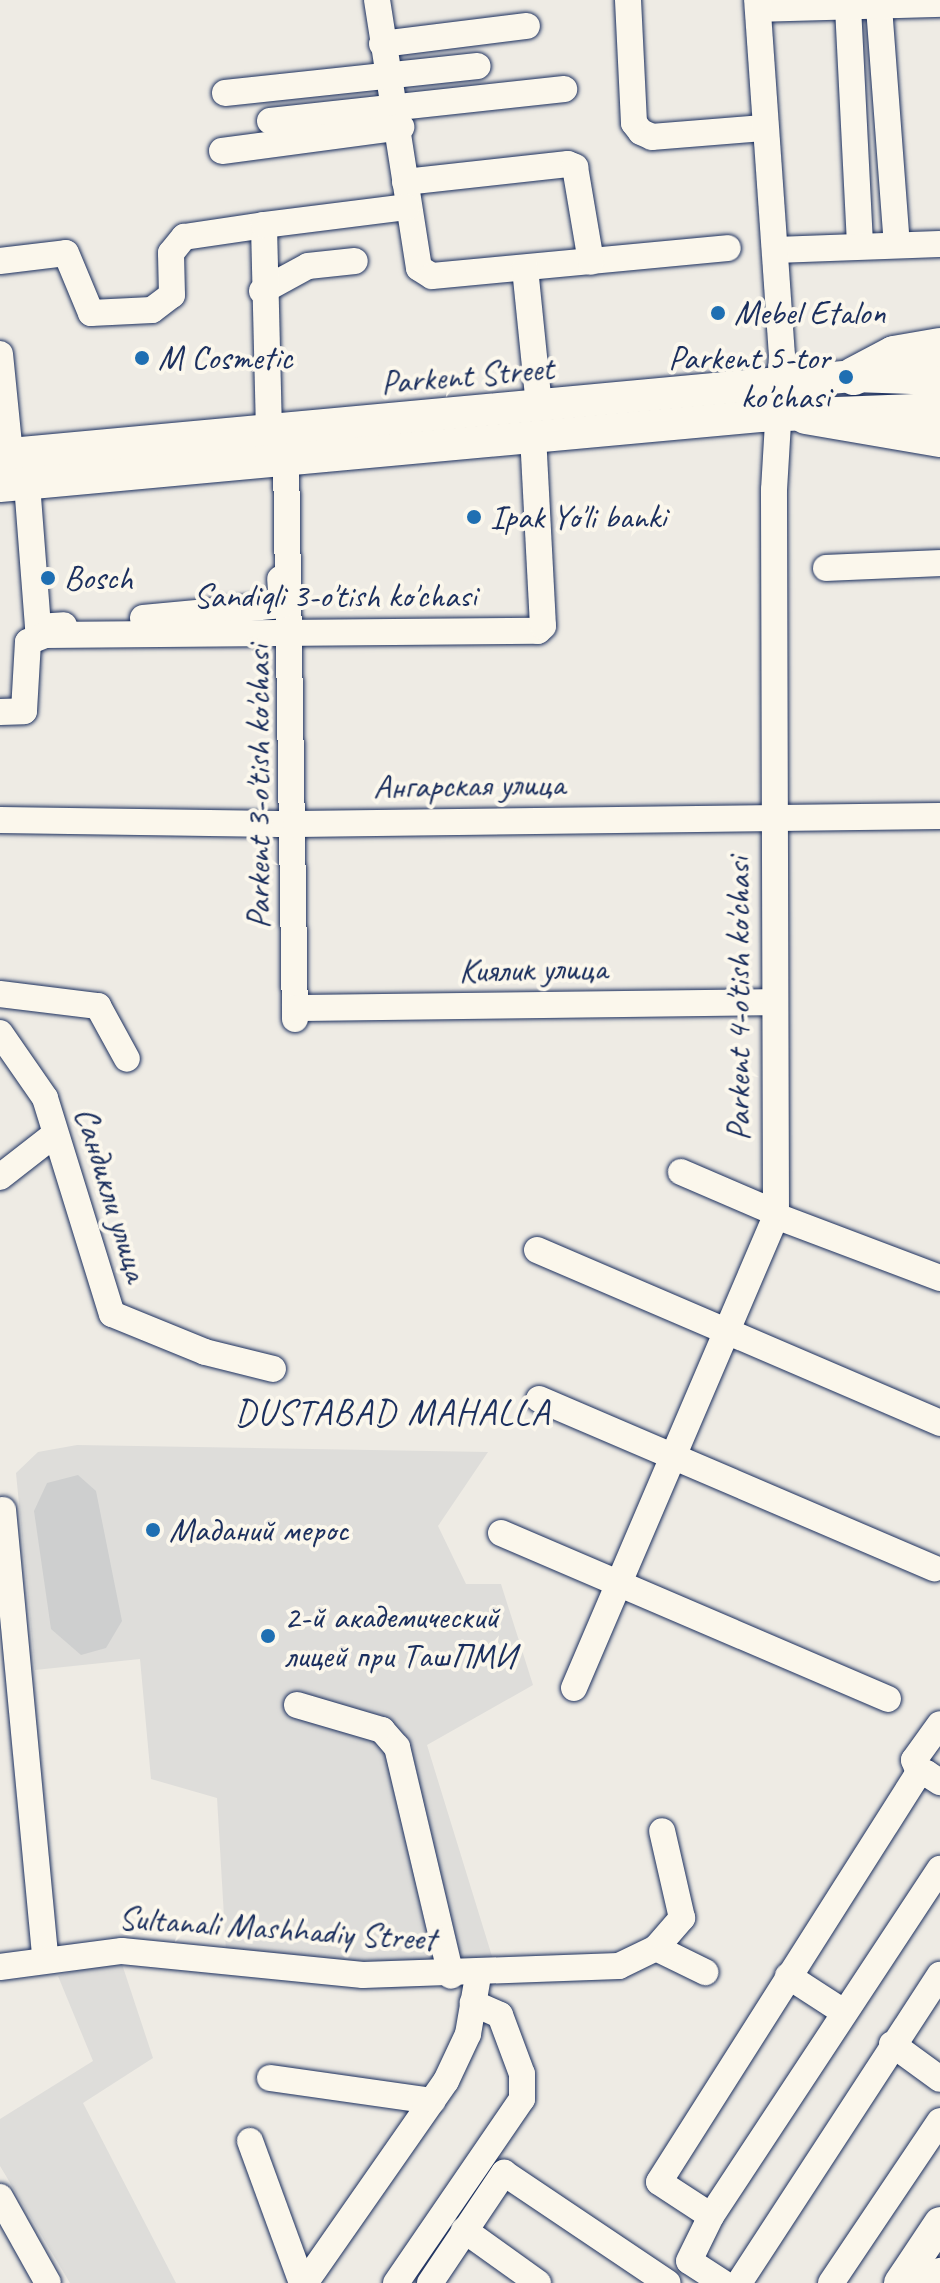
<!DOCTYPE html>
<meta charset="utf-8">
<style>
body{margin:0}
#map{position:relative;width:940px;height:2283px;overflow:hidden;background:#eeebe4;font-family:Caveat,sans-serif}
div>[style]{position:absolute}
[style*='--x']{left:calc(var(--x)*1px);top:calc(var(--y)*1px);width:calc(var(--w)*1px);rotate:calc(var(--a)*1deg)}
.built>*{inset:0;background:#deddda}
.green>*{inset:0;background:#cecfcf}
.roads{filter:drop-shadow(0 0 2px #1b2f5e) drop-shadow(0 0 2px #1b2f5e)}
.minor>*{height:26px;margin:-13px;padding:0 13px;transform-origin:13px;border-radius:13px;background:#fbf7ec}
.major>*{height:32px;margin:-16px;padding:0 16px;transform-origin:16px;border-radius:16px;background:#fbf7ec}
.highway>*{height:38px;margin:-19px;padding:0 19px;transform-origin:19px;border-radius:19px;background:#fbf7ec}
.dots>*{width:22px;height:22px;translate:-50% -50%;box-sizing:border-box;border:4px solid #fbf7ec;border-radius:50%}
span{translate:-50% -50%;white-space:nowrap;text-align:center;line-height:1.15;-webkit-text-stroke:8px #fbf7ec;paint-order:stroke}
.poi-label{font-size:34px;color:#1b2f5e}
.left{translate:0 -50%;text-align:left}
.right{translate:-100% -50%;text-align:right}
.street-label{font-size:34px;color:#1b2f5e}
.neighbourhood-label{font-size:36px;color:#1b2f5e;letter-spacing:2px}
</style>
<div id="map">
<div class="built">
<i style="clip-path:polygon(77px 1445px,488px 1452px,438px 1526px,466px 1584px,501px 1584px,533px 1685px,427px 1745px,499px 1979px,392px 1990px,227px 1968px,217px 1798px,151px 1779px,140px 1659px,35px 1670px,16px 1473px,38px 1452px)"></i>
<i style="clip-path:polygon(120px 1958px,153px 2058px,83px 2103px,176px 2283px,70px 2283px,0 2166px,0 2119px,93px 2061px,58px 1976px)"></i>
</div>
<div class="green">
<i style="clip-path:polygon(78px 1475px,96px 1491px,122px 1621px,106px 1648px,81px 1655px,51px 1629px,34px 1511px,47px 1483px)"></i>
</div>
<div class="roads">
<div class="minor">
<i style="--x:377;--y:0;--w:271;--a:81.1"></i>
<i style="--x:419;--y:268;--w:15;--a:32"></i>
<i style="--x:432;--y:276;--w:297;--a:-5.4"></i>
<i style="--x:628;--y:0;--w:123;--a:87.2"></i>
<i style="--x:634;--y:123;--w:11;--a:52"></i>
<i style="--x:641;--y:132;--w:12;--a:24"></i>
<i style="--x:652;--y:137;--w:111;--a:-4.6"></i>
<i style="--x:848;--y:7;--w:239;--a:87.1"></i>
<i style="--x:879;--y:7;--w:238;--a:85.7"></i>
<i style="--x:758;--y:9;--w:182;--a:-1.6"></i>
<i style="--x:382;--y:44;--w:146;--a:-7.1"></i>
<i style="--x:225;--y:93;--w:254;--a:-6.1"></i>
<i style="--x:270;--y:121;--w:296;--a:-6.2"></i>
<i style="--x:222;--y:151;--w:181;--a:-7.6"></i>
<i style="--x:405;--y:182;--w:164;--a:-6.3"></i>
<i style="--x:568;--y:164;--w:8;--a:23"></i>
<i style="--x:575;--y:167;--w:96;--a:80.4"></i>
<i style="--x:775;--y:250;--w:165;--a:-2.1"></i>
<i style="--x:0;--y:261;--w:66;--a:-6.9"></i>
<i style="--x:66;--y:253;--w:65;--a:67.4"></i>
<i style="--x:91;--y:313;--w:61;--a:-2.8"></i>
<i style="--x:152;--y:310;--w:25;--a:-37"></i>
<i style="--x:172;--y:295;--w:42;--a:-91.4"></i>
<i style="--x:171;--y:253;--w:21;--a:-51"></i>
<i style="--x:184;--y:237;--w:81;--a:-8.5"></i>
<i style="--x:525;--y:268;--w:139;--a:84.2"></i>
<i style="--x:262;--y:291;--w:52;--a:-28.5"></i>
<i style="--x:308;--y:266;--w:47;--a:-6.1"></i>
<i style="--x:0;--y:354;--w:100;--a:84.3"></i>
<i style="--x:269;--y:431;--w:206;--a:-91.4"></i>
<i style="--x:264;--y:225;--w:144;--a:-7.2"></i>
<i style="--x:286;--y:459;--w:560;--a:89.08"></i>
<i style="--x:27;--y:484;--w:143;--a:85.6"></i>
<i style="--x:38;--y:627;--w:26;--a:-4"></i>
<i style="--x:826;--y:568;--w:114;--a:-2.5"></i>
<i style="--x:143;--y:618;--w:140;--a:-5.3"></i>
<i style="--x:282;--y:605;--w:26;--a:-94"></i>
<i style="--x:0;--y:712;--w:24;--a:-2"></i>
<i style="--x:24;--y:711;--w:69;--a:-86.7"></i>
<i style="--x:28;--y:642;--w:18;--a:-22"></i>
<i style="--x:45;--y:635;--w:493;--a:-0.5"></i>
<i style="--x:538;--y:631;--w:7;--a:-45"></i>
<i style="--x:543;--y:626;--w:190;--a:-93"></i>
<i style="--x:0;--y:820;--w:296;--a:0.8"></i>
<i style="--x:296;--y:824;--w:644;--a:-0.71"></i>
<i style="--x:0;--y:994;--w:99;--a:7"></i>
<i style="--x:98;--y:1006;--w:60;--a:61.3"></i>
<i style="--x:295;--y:1008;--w:477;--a:-0.7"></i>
<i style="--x:0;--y:1033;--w:79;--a:55.3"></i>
<i style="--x:45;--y:1098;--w:226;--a:72.8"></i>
<i style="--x:112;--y:1314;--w:100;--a:22.2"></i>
<i style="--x:205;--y:1352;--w:70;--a:14"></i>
<i style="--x:681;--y:1172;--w:103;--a:23.3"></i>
<i style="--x:0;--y:1177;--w:70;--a:-38"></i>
<i style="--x:776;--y:1216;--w:175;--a:20.7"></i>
<i style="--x:537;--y:1250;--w:439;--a:23.2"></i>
<i style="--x:539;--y:1399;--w:430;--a:23.2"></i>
<i style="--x:3;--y:1510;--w:449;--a:84.6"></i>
<i style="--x:501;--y:1533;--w:421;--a:23.2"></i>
<i style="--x:574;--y:1688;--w:513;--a:-66.83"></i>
<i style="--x:776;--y:1216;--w:726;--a:-90.16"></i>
<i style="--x:774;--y:490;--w:134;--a:-86.6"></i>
<i style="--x:782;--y:356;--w:357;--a:-94"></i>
<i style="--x:297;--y:1705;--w:89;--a:16.4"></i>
<i style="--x:382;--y:1730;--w:23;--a:49"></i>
<i style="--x:397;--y:1747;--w:235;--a:76.7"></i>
<i style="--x:920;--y:1775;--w:16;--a:-112"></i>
<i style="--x:914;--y:1760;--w:44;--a:-54.2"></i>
<i style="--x:656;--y:1948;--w:55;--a:26.1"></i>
<i style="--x:0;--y:1967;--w:123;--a:-7.5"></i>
<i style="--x:122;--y:1951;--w:242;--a:5.7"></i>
<i style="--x:363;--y:1975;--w:256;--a:-2"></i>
<i style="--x:619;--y:1966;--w:41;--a:-25.9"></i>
<i style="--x:656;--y:1948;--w:40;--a:-49"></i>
<i style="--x:682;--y:1918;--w:89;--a:-102.9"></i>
<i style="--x:788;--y:1976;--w:64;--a:32.9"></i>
<i style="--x:892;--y:2044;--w:59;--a:36.1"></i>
<i style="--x:270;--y:2078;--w:164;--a:8.1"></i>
<i style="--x:250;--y:2141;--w:151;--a:69.9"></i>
<i style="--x:0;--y:2197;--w:98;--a:60.8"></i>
<i style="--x:711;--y:2216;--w:416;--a:-56.6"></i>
<i style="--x:464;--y:2230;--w:91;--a:35.6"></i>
<i style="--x:305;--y:2283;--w:246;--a:-55.1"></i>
<i style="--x:446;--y:2081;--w:52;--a:-64.9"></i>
<i style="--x:468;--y:2034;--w:59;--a:-80.2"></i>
<i style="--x:396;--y:2283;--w:223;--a:-55.6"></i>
<i style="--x:522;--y:2099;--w:25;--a:-90"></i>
<i style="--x:522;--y:2074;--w:63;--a:-110.4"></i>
<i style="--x:500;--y:2015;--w:30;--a:-156"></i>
<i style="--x:430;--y:2283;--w:133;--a:-56.1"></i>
<i style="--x:504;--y:2173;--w:197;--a:33.9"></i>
<i style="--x:723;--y:2283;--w:40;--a:-147.1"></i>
<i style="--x:689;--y:2261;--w:50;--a:-63.9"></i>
<i style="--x:711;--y:2216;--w:62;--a:-146.8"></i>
<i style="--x:659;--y:2182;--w:480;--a:-57.6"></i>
<i style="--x:916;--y:1777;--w:11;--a:-22"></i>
<i style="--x:926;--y:1773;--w:17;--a:33"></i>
<i style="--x:739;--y:2283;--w:368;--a:-56.9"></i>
<i style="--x:831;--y:2283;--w:195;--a:-56.1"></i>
</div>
<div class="major">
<i style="--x:0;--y:455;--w:858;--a:-5.29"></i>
<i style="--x:854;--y:376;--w:86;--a:2"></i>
<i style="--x:0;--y:486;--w:763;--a:-5.26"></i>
<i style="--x:760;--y:416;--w:180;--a:-2.2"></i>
<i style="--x:900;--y:2283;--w:72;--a:-56.3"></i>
<i style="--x:934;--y:2283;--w:11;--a:-56"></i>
</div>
<div class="highway">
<i style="--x:854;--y:376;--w:45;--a:-27.7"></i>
<i style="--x:894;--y:355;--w:47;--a:-9.9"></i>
<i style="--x:806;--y:415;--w:136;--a:9.7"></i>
</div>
</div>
<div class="dots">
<i style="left:718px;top:313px;background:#1f6fb2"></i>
<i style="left:142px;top:358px;background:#1f6fb2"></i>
<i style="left:846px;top:377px;background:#1f6fb2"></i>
<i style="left:474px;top:517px;background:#1f6fb2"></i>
<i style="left:48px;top:578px;background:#1f6fb2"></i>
<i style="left:153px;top:1530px;background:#1f6fb2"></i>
<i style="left:268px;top:1636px;background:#1f6fb2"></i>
</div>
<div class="poi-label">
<span class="left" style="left:734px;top:313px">Mebel Etalon</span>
<span class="right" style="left:830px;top:377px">Parkent 5-tor<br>ko'chasi</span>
<span class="left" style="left:158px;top:358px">M Cosmetic</span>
<span class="left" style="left:490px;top:517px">Ipak Yo'li banki</span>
<span class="left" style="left:64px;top:578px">Bosch</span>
<span class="left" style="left:169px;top:1530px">Маданий мерос</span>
<span class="left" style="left:284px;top:1636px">2-й академический<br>лицей при ТашПМИ</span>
</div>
<div class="street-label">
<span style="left:467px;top:375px;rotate:-5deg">Parkent Street</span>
<span style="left:335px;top:596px">Sandiqli 3-o'tish ko'chasi</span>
<span style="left:469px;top:785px;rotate:-1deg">Ангарская улица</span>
<span style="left:258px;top:787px;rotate:-90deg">Parkent 3-o'tish ko'chasi</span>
<span style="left:533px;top:969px;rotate:-1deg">Киялик улица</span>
<span style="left:738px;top:999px;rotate:-90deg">Parkent 4-o'tish ko'chasi</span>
<span style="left:112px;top:1194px;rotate:73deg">Сандикли улица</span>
<span style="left:277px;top:1928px;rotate:4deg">Sultanali Mashhadiy Street</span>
</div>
<div class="neighbourhood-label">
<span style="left:393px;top:1413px">DUSTABAD MAHALLA</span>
</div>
</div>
